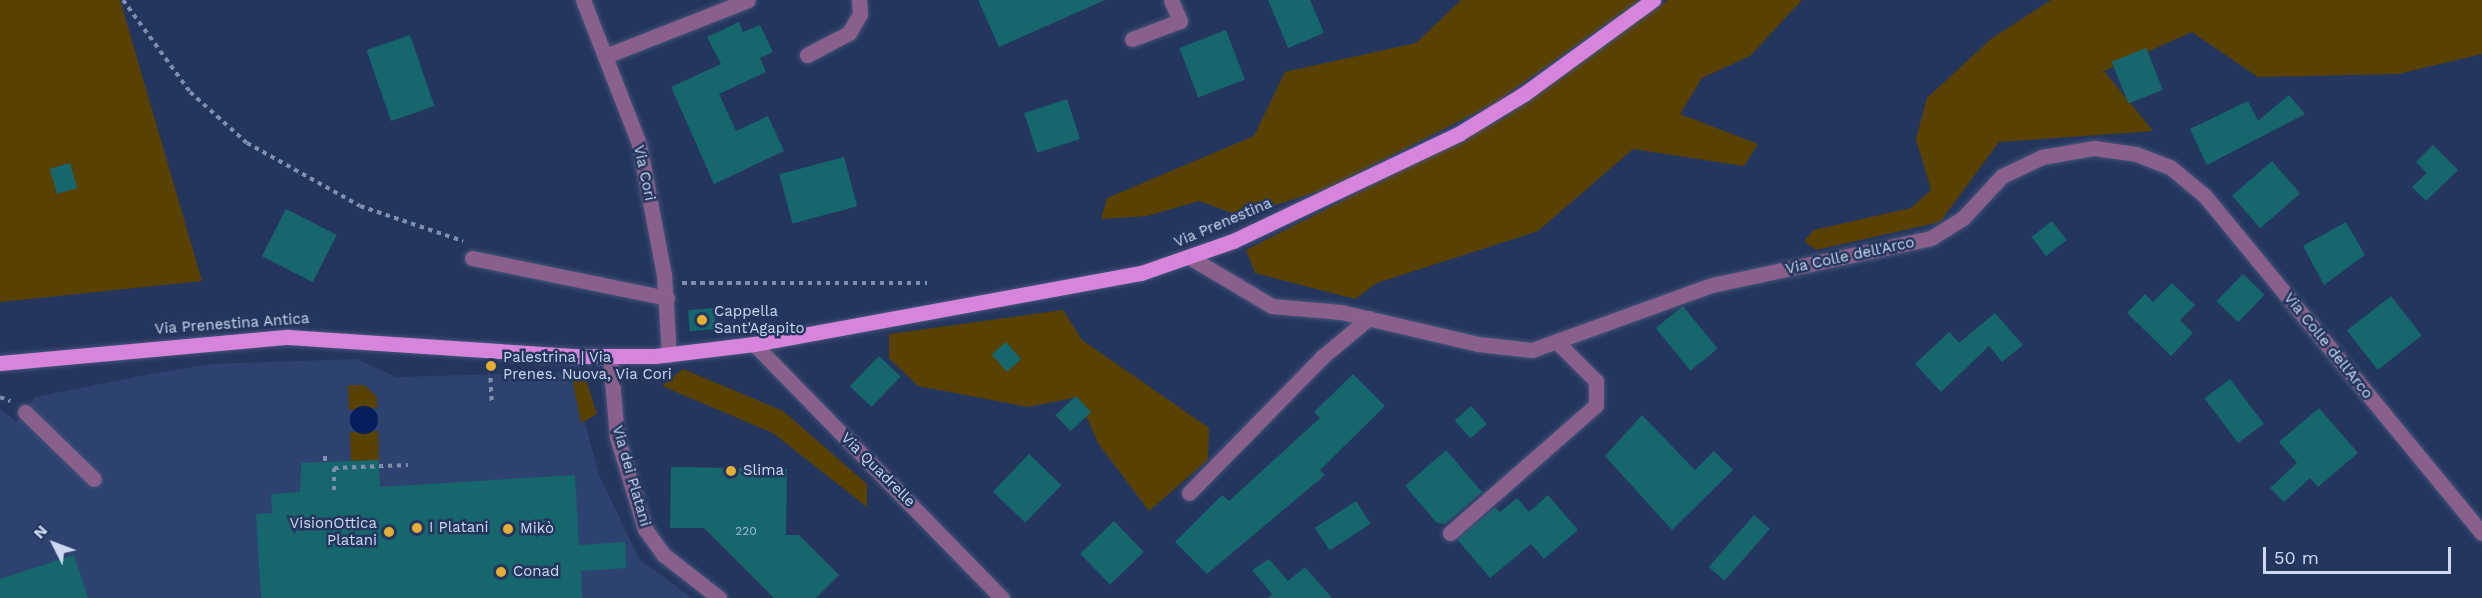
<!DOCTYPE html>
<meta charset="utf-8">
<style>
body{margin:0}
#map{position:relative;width:2482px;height:598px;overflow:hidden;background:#25365e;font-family:"Work Sans",sans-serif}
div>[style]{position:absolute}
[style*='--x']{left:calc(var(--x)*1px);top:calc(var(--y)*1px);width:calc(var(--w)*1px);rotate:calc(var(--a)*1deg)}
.built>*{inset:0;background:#2d426f}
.green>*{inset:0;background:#594101;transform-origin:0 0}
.water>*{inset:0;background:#061d5e}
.round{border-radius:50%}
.building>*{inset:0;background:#16666d;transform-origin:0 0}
.path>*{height:4px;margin-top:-2px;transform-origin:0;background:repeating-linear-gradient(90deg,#7f8eae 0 4.5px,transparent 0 9px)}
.roads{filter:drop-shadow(0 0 2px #435379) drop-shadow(0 0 2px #435379)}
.minor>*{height:15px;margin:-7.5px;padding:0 7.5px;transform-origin:7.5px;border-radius:7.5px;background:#88608b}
.major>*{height:15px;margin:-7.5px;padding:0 7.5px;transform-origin:7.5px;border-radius:7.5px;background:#d784dd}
.dots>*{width:16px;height:16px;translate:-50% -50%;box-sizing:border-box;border:3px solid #25365e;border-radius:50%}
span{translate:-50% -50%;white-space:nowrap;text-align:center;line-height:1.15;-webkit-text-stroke:5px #25365e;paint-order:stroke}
.number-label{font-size:12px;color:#9fbcd1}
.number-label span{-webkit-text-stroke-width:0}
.street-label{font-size:15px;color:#cdd9f2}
.poi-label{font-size:15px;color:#cdd9f2}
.left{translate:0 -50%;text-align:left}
.right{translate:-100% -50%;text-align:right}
.north{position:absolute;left:24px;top:514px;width:60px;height:60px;-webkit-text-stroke:4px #25365e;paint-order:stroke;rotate:312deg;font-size:16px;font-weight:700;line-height:24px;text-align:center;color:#cdd9f2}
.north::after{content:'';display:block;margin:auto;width:21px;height:27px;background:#cdd9f2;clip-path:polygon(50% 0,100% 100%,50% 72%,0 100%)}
.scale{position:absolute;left:2263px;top:547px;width:188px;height:27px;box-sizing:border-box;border:3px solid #cdd9f2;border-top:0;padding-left:8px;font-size:18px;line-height:21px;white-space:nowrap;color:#cdd9f2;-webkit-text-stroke:4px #25365e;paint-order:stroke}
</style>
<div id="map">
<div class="built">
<i style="clip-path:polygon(357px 359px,396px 377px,571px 372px,599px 475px,640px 560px,692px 598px,0 598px,0 409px,17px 422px,35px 397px,155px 373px,212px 364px)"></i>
</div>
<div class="green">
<i style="clip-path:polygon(0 0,120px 0,202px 281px,0 302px)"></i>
<i style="clip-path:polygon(1461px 0,1640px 0,1495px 103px,1326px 189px,1241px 216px,1199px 201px,1147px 216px,1101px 219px,1107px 198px,1254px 136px,1285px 72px,1416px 43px)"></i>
<i style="clip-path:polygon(1668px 0,1802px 0,1750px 56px,1702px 78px,1680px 114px,1758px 144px,1744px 166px,1633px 149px,1538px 231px,1377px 283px,1355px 299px,1255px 273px,1246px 250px,1502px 119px)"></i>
<i style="clip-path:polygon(2051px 0,2482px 0,2482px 54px,2398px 74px,2258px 77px,2192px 32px,2104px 71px,2153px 131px,1999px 142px,1940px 222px,1816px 250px,1804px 241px,1814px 230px,1911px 208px,1931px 190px,1916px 139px,1927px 98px,1991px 39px)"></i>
<i style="clip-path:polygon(1063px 310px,1082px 340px,1209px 428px,1208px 460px,1149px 511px,1098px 443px,1078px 397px,1028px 407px,918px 386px,889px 358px,889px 334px)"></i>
<i style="clip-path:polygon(683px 369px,783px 411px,867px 484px,867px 507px,773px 433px,662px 386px)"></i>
<i style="clip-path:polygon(583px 371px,597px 414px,581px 423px,571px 372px)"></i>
<i style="clip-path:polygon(348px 385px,364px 385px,377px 397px,377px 408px,349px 410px)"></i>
<i style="left:378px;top:431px;width:29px;height:28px;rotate:88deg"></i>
</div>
<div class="water">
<i class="round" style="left:350px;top:406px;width:28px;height:28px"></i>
</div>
<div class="building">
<i style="clip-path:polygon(978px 0,1105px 0,999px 47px)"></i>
<i style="clip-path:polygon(1268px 0,1310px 0,1324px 33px,1288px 48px)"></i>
<i style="clip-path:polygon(739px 22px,743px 32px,760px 25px,773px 52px,760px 58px,766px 72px,719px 94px,736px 131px,768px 116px,784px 151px,714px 184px,671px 87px,721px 64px,707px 37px)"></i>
<i style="left:1226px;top:30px;width:53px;height:50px;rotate:69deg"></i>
<i style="left:410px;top:35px;width:75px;height:46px;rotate:71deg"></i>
<i style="left:2146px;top:48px;width:45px;height:37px;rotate:68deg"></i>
<i style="clip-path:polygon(2289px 95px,2305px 114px,2207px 165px,2190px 129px,2248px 101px,2258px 121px)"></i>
<i style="left:1067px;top:99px;width:42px;height:45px;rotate:72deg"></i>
<i style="clip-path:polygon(2433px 145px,2458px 170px,2426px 201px,2412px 187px,2427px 173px,2416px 162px)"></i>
<i style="left:844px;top:157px;width:51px;height:67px;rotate:75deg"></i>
<i style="left:2272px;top:161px;width:43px;height:53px;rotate:49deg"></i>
<i style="left:70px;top:163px;width:26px;height:21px;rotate:74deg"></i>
<i style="left:286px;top:209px;width:57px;height:53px;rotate:27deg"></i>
<i style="left:2052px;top:221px;width:24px;height:26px;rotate:52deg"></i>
<i style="clip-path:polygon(2346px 222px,2365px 255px,2324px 285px,2303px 246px)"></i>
<i style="left:2243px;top:274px;width:30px;height:38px;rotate:44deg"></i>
<i style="clip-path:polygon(2172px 283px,2195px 305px,2180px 320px,2193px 333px,2171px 356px,2127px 313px,2145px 294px,2153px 302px)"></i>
<i style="left:2391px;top:296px;width:50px;height:56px;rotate:52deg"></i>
<i style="left:1683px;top:306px;width:55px;height:35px;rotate:51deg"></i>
<i style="left:714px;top:308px;width:21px;height:26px;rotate:85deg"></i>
<i style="clip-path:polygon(1995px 313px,2023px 345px,2002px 362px,1989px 346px,1941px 392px,1915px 364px,1949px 332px,1959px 343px)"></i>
<i style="left:1006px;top:342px;width:23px;height:19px;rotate:49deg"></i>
<i style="left:879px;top:356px;width:30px;height:42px;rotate:44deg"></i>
<i style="clip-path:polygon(1353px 374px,1385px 406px,1320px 470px,1325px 475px,1207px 574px,1175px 542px,1222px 495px,1229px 501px,1320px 418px,1314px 412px)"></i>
<i style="left:2230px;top:379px;width:56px;height:32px;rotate:53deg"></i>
<i style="left:1076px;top:396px;width:22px;height:28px;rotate:47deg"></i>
<i style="left:1471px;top:406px;width:24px;height:22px;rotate:48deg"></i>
<i style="clip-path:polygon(2319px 408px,2358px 453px,2318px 487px,2310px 478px,2284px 502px,2270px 488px,2297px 463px,2279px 442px)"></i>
<i style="clip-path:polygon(1642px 415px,1695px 470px,1714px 451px,1733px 470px,1672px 530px,1605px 456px)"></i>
<i style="clip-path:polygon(1446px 450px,1482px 492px,1445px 524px,1437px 523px,1405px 486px)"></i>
<i style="left:1029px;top:454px;width:45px;height:52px;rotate:44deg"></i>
<i style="clip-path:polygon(379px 460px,380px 487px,575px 475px,579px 545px,625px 542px,626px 568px,581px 571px,582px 598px,261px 598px,256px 514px,272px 513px,271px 494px,300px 492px,301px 463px)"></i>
<i style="clip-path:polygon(671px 467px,787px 469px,786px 535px,799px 535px,839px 575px,816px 598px,774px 598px,704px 528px,670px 528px)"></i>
<i style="clip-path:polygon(1548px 495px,1578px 530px,1544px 559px,1531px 544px,1490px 578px,1457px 539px,1495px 507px,1500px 512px,1517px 498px,1529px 512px)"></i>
<i style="left:1356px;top:501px;width:27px;height:49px;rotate:57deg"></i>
<i style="left:1754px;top:515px;width:21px;height:69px;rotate:41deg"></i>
<i style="left:1114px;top:521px;width:43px;height:47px;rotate:46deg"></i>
<i style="clip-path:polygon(74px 555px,88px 598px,0 598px,0 579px)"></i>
<i style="clip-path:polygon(1269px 559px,1288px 581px,1305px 567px,1332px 598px,1268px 598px,1272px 594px,1252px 570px)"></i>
</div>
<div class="path">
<i style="--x:123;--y:0;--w:114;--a:53.9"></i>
<i style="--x:190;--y:92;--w:76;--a:41.8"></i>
<i style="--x:247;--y:143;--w:129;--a:29.1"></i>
<i style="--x:360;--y:206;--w:109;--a:18.8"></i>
<i style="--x:682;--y:283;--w:245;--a:0"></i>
<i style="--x:490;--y:369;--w:35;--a:87"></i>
<i style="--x:0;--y:397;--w:11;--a:22"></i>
<i style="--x:325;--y:456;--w:6;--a:90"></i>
<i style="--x:334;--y:490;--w:22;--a:-90"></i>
<i style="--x:334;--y:468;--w:74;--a:-2.3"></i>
</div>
<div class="roads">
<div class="minor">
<i style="--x:583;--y:0;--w:155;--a:68.7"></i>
<i style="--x:639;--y:144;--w:133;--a:79.2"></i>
<i style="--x:664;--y:275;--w:80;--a:86.4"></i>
<i style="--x:1132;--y:39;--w:51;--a:-20.6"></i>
<i style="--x:1180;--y:21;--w:23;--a:-113"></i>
<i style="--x:608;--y:55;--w:150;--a:-21.4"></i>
<i style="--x:807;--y:55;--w:47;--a:-27.6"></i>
<i style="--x:849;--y:33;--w:22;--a:-60"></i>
<i style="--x:860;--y:14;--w:14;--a:-94"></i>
<i style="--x:472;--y:258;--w:199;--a:11.6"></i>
<i style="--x:1191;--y:258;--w:94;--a:30.7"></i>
<i style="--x:1272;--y:306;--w:69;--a:5"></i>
<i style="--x:1341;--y:312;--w:141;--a:13.1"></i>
<i style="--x:1478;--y:344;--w:54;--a:6.3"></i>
<i style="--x:1532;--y:350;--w:191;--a:-19.9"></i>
<i style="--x:1712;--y:285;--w:224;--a:-12.1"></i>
<i style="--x:1931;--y:238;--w:39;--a:-32"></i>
<i style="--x:1964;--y:217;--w:56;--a:-47.2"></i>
<i style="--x:2002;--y:176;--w:44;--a:-25.4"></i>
<i style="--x:2042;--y:157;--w:53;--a:-9.8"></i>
<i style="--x:2094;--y:148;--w:42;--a:8.1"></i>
<i style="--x:2136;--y:154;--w:36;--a:21"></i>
<i style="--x:2170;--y:167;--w:45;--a:39.6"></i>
<i style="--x:2205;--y:196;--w:436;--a:50.6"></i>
<i style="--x:754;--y:344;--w:355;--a:45.7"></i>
<i style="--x:610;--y:357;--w:80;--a:85"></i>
<i style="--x:617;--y:437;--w:96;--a:73.1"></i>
<i style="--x:645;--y:529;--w:32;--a:54"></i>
<i style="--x:664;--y:555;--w:70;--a:38"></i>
<i style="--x:25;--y:412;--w:96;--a:44.2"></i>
<i style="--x:1189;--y:493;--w:190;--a:-45.6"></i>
<i style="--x:1322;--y:357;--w:61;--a:-39.7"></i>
<i style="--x:1450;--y:533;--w:194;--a:-41.2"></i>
<i style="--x:1596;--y:405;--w:24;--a:-90"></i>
<i style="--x:1596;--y:381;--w:52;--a:-135"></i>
</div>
<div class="major">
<i style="--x:0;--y:363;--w:289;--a:-5.2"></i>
<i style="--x:288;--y:337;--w:286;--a:3.8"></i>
<i style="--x:573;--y:356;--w:82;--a:0"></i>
<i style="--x:655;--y:356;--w:100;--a:-6.9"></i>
<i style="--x:754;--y:344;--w:393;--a:-10.4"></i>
<i style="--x:1141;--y:273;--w:97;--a:-19.2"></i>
<i style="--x:1233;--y:241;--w:251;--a:-25.4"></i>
<i style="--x:1460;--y:133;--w:75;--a:-31.4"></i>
<i style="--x:1524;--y:94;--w:160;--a:-36.1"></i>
</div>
</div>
<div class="dots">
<i style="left:702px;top:320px;background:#e2af34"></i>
<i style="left:491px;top:366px;background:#e2af34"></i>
<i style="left:731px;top:471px;background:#e2af34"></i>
<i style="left:417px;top:528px;background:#e2af34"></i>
<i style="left:508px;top:529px;background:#e2af34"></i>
<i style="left:389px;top:532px;background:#e2af34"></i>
<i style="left:501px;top:572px;background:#e2af34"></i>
</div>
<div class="number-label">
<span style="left:746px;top:532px">220</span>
</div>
<div class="street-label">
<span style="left:644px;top:173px;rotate:78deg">Via Cori</span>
<span style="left:1223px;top:223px;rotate:-23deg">Via Prenestina</span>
<span style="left:1850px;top:256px;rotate:-12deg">Via Colle dell'Arco</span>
<span style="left:232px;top:324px;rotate:-4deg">Via Prenestina Antica</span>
<span style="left:2328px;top:346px;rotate:51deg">Via Colle dell'Arco</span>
<span style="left:878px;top:470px;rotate:45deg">Via Quadrelle</span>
<span style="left:631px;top:476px;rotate:74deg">Via dei Platani</span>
</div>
<div class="poi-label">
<span class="left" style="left:714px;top:320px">Cappella<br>Sant'Agapito</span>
<span class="left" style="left:503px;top:366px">Palestrina | Via<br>Prenes. Nuova, Via Cori</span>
<span class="left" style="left:743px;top:471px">Slima</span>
<span class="right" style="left:377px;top:532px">VisionOttica<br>Platani</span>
<span class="left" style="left:429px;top:528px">I Platani</span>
<span class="left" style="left:520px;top:529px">Mikò</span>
<span class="left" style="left:513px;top:572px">Conad</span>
</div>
<div class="north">N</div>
<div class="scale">50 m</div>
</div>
